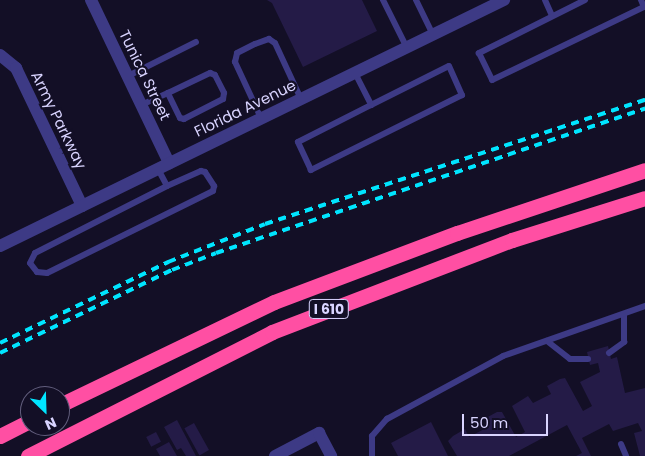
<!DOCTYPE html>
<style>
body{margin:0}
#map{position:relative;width:645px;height:456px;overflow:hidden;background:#130f26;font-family:Poppins,sans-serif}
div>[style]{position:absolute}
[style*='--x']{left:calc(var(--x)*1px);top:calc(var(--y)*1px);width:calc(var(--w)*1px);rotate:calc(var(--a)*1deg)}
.building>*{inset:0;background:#241b47;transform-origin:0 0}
.service>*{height:6px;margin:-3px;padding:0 3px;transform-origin:3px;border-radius:3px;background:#3d3a85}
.minor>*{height:12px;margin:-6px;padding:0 6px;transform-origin:6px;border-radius:6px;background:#3d3a85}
.motorway>*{height:15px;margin:-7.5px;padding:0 7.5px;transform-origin:7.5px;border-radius:7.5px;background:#ff4fa3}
.rail>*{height:4px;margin-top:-2px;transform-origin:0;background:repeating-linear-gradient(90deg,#00e5ff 0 8px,transparent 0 14px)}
span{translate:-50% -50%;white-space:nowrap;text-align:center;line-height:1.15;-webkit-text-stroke:4.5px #130f26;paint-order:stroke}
.shield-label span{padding:1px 4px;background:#130f26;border:1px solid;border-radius:4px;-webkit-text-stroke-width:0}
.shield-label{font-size:14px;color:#d9d4ff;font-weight:700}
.street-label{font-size:15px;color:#d9d4ff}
.north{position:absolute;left:20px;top:386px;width:50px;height:50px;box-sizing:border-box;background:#130f26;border:1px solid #625e7d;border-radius:50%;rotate:156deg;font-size:14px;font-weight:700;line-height:20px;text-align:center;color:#d9d4ff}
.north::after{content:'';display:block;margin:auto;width:18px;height:22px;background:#00e5ff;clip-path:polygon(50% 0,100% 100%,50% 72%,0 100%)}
.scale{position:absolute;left:462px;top:414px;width:86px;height:22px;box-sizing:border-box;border:2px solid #d9d4ff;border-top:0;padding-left:6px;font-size:15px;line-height:18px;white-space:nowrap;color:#d9d4ff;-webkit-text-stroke:4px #130f26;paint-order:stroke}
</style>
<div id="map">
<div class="building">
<i style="clip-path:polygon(267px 0,362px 0,377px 31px,303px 67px,272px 3px)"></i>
<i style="clip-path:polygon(608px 346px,611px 359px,617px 357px,625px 393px,645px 388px,645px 456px,640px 456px,634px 433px,642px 431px,638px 423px,613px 431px,609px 424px,582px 438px,591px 456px,576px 456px,582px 453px,567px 425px,509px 456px,457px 456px,448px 441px,453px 436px,465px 429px,469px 437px,488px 427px,484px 419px,497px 412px,502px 412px,516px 437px,525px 432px,512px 406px,528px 396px,533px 403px,551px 394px,547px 386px,560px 379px,565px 378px,583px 411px,592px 406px,580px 382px,600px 372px,598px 363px,590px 365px,587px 352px)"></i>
<i style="clip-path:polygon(177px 420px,196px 456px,186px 456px,181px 448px,177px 450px,164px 427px)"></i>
<i style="clip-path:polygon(431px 422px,448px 456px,398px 456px,391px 443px)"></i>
<i style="left:194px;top:423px;width:31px;height:11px;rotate:61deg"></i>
<i style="left:156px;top:432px;width:11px;height:11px;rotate:63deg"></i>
<i style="clip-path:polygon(169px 442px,177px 456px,160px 456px,156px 449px)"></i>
</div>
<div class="service">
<i style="--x:383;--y:0;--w:54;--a:63.4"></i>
<i style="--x:416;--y:0;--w:39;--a:64"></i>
<i style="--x:545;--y:0;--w:17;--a:66"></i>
<i style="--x:585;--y:0;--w:119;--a:153.4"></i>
<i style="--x:479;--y:53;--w:30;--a:64"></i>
<i style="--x:492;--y:80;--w:169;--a:-25.7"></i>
<i style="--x:644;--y:7;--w:8;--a:-113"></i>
<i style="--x:355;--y:73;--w:36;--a:63"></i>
<i style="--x:371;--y:105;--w:87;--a:-26.6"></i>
<i style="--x:449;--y:66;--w:32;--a:66"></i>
<i style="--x:462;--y:95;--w:169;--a:153.6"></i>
<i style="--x:311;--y:170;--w:31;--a:-115"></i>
<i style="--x:298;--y:142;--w:82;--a:-26.9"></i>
<i style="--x:128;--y:76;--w:76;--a:-26.6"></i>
<i style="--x:141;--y:105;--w:30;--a:-24"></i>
<i style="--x:168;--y:93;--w:47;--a:-25.5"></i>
<i style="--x:210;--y:73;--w:5;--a:22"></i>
<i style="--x:215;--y:75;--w:20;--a:63"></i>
<i style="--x:224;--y:93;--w:6;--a:99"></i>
<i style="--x:223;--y:99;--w:44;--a:152.9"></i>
<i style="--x:184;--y:119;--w:4;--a:-166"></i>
<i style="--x:180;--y:118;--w:28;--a:-116"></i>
<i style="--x:261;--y:118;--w:62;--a:-114.9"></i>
<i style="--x:235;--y:62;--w:9;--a:-77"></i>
<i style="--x:237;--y:53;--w:20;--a:-27"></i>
<i style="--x:255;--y:44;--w:15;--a:-20"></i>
<i style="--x:269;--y:39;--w:7;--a:34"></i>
<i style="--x:275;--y:43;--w:62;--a:65.1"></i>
<i style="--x:158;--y:169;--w:19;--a:62"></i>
<i style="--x:167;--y:186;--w:37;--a:-24"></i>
<i style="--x:201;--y:171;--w:4;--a:14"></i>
<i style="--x:205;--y:172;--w:17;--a:57"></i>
<i style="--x:214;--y:186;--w:5;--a:101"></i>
<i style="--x:213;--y:191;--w:185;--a:153.7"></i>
<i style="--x:47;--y:273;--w:10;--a:-174"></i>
<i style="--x:37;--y:272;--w:11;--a:-128"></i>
<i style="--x:30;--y:263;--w:11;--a:-63"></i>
<i style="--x:35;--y:253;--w:148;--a:-26.9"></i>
<i style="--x:547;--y:341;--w:29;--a:38"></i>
<i style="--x:570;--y:359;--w:18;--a:0"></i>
<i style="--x:609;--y:353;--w:19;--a:-36"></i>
<i style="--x:624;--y:342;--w:28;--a:-90"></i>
<i style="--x:621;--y:444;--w:13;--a:67"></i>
<i style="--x:372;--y:456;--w:20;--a:-90"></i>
<i style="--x:372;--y:436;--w:23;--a:-49"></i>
<i style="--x:387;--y:419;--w:132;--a:-28.5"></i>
<i style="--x:503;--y:356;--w:151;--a:-19.4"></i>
</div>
<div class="minor">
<i style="--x:91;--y:0;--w:181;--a:64.4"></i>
<i style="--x:0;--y:55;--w:21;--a:39"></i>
<i style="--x:16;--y:68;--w:153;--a:64.4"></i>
<i style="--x:0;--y:246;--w:561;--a:-26.02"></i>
<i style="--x:275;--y:456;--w:50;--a:-27.6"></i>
<i style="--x:319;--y:433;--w:26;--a:62"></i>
</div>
<div class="motorway">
<i style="--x:60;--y:405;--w:237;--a:-25.7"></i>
<i style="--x:274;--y:302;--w:196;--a:-20.7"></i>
<i style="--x:457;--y:233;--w:198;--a:-18.5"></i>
<i style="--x:0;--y:436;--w:34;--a:-27"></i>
<i style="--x:28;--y:456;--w:274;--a:-26.9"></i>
<i style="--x:272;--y:332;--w:257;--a:-21"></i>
<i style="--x:512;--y:240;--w:139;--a:-17.5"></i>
</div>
<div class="rail">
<i style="--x:0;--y:343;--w:187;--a:-25.7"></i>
<i style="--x:168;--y:262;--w:104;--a:-21.4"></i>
<i style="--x:265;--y:224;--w:400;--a:-18.1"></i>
<i style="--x:0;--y:353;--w:191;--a:-25.8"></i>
<i style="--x:172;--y:270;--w:47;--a:-21.1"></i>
<i style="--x:216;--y:253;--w:453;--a:-18.6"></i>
</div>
<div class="shield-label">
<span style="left:329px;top:309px">I 610</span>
</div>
<div class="street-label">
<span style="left:145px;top:75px;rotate:64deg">Tunica Street</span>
<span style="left:245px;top:108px;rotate:-26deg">Florida Avenue</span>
<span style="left:59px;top:120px;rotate:64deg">Army Parkway</span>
</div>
<div class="north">N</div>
<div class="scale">50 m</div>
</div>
